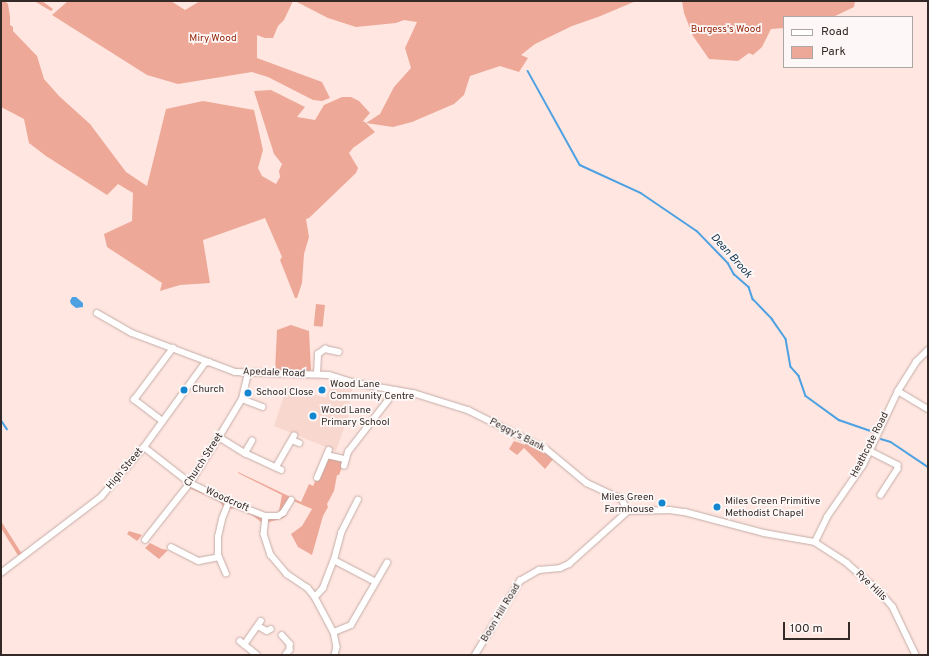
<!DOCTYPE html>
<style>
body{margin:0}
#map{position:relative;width:929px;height:656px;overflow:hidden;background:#ffe6e0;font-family:Overpass,sans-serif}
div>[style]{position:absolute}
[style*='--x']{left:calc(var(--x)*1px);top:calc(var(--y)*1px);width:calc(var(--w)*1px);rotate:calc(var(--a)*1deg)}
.built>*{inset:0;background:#f8d7cf}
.green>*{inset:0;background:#eea898;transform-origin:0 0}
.water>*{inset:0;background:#4da1e2}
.stream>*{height:1.5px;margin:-0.75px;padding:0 0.75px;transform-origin:0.75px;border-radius:0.75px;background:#4da1e2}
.roads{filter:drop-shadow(0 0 1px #c4aca7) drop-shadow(0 0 1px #c4aca7)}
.minor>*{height:5.5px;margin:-2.75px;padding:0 2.75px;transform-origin:2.75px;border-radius:2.75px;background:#fff}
.dots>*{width:11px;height:11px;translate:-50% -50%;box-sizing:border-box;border:2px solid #fdf8f7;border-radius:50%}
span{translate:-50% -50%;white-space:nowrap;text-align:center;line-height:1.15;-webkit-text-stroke:3.5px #fdf8f7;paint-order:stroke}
.park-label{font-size:10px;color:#921d02}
.street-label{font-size:10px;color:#332a27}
.poi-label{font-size:10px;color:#332a27}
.left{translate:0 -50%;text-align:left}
.right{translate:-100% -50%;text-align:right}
.water-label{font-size:11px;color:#0f334e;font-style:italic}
.frame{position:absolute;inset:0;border:2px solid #332a27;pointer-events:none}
.legend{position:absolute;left:783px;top:16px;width:130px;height:52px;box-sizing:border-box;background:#fdf8f7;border:1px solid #aca6a4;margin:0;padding:5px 7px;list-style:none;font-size:12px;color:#332a27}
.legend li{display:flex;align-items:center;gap:8px;height:20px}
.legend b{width:20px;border:1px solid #aca6a4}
.scale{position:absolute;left:783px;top:622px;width:67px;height:18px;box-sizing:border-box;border:2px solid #332a27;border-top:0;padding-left:5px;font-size:12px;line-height:14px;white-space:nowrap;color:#332a27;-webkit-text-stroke:3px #fdf8f7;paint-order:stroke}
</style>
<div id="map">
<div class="built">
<i style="clip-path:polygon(333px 379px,353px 386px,349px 404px,352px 405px,336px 451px,274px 426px,287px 387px,326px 398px)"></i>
</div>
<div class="green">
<i style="clip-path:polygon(1px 1px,5px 1px,8px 4px,10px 17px,10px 25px,13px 27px,13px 31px,37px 56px,44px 79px,59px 96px,90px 124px,126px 172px,147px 186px,166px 109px,203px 101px,254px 110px,263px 150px,258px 168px,262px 176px,276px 184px,280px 177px,279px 171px,282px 164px,274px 154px,254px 91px,271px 90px,305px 107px,297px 117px,315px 120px,324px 105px,342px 97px,351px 97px,359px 101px,370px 113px,363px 121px,366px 123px,380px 114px,394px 87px,411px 68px,405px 48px,417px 22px,404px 20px,396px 23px,356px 27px,328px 18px,295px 1px,636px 1px,598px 17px,572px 26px,535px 44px,521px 55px,528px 58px,519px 72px,500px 66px,470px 76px,464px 95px,454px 104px,412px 122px,393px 127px,366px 123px,375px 132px,353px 148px,349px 153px,358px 168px,356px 173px,309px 218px,306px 219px,309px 237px,304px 254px,302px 283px,297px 298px,295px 298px,280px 260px,282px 257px,265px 218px,203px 240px,210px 283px,180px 285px,160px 291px,162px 283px,107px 247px,104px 234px,132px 221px,133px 193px,118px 184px,107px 195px,46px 156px,29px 143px,24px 119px,1px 107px)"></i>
<i style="clip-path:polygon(34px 1px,42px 1px,53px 9px,51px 11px)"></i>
<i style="clip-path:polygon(68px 1px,171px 1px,185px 10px,200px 1px,293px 1px,284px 20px,278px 26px,273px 38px,265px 38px,257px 35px,257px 58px,322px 82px,330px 98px,322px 101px,313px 100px,268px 77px,252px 72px,178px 84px,147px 75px,52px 15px)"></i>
<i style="clip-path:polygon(682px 1px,855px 1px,854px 7px,833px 17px,784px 17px,784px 28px,771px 29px,762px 47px,753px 55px,749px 53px,738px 61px,709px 59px,693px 36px,684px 13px)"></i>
<i style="left:316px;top:304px;width:9px;height:22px;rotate:6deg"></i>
<i style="clip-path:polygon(291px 325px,309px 331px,311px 370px,307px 373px,275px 371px,277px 330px)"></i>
<i style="clip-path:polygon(514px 441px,525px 445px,526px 442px,539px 447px,554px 458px,545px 469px,524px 448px,517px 455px,509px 449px)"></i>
<i style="clip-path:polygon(327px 455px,345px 459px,339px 475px,337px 475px,334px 491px,327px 504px,328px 507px,323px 516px,312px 555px,298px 547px,291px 534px,302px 526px,312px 509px,291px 500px,284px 513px,287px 515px,283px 518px,266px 523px,265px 525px,252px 515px,235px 508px,226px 510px,219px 501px,187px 487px,190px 483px,266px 516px,278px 516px,282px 495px,238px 473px,238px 472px,301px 502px,309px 484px,313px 486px)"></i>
<i style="clip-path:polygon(1px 521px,22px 554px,19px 557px,1px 528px)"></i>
<i style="clip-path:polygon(129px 531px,142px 535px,137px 541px,127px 534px)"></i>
<i style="clip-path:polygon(150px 543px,162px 549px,168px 550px,159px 559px,145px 548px)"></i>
</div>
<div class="water">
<i style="clip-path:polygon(72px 297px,76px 297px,83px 303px,83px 307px,76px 308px,71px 304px,70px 301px)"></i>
</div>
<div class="stream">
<i style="--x:528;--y:71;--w:107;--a:61"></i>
<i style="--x:580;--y:165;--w:67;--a:24.7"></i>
<i style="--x:641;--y:193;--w:68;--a:34.2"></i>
<i style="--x:697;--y:231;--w:45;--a:45.9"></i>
<i style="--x:728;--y:263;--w:13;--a:61"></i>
<i style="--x:734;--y:274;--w:20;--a:41"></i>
<i style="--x:749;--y:287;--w:13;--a:72"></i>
<i style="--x:753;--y:299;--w:28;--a:46"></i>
<i style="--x:772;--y:319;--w:24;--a:55"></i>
<i style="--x:786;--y:339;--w:28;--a:80"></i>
<i style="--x:791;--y:367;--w:12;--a:48"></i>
<i style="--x:799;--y:376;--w:21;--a:71"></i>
<i style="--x:806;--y:396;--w:41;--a:36"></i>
<i style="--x:839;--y:420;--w:34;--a:19"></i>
<i style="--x:1;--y:420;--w:11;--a:56"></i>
<i style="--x:881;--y:439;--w:10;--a:17"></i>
<i style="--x:891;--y:442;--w:45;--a:34"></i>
</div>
<div class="roads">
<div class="minor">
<i style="--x:97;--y:313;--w:40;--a:29.7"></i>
<i style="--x:132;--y:333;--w:110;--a:20.7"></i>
<i style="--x:235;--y:372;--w:94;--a:1.8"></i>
<i style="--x:329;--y:375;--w:27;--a:17"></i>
<i style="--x:355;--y:383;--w:59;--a:9.8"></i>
<i style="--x:413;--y:393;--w:58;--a:17.2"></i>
<i style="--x:468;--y:410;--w:87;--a:26.6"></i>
<i style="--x:546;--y:449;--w:53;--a:39.7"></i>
<i style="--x:587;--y:483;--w:38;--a:25"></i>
<i style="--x:622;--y:499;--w:13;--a:63"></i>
<i style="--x:317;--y:374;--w:20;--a:-87"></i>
<i style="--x:318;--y:354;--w:9;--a:-36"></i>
<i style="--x:325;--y:349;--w:14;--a:12"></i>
<i style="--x:898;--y:391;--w:35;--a:31"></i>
<i style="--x:242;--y:399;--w:22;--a:21"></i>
<i style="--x:162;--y:421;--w:35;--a:-143"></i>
<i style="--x:134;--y:400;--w:65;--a:-53.1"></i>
<i style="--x:219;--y:437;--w:31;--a:32"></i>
<i style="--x:245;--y:453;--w:40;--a:25"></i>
<i style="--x:292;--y:440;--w:8;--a:23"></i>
<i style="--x:144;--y:447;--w:58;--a:38"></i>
<i style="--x:190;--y:483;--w:43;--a:26"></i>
<i style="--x:229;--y:502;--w:40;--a:21"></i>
<i style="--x:266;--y:516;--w:12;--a:0"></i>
<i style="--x:278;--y:516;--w:6;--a:-31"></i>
<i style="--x:283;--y:513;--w:15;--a:-58"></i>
<i style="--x:870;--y:451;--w:31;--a:27"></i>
<i style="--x:898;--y:465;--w:4;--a:90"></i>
<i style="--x:898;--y:469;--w:31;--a:123"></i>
<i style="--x:245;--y:453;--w:14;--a:-60"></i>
<i style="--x:327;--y:455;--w:18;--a:13"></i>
<i style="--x:344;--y:466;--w:15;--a:-74"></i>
<i style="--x:348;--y:452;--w:78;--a:-52.3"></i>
<i style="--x:276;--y:467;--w:36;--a:-60"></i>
<i style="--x:317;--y:478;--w:30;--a:-67"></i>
<i style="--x:628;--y:511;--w:42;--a:-1.4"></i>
<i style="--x:670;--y:510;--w:15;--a:8"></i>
<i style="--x:685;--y:512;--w:82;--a:14.9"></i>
<i style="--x:764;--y:533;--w:52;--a:10"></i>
<i style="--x:815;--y:542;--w:38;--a:33"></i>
<i style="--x:847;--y:563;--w:44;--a:41.3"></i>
<i style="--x:880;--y:592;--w:20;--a:49"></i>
<i style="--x:893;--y:607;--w:53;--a:64.4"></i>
<i style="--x:266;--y:516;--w:18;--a:96"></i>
<i style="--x:264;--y:534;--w:22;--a:72"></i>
<i style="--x:271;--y:555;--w:25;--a:50"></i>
<i style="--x:287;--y:574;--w:25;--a:34"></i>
<i style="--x:308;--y:588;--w:11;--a:52"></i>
<i style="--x:315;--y:597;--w:40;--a:62"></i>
<i style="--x:334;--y:632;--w:15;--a:79"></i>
<i style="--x:337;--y:647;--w:8;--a:104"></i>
<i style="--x:145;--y:540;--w:73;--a:-51.7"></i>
<i style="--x:190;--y:483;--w:54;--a:-57.8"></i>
<i style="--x:219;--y:437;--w:44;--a:-58.8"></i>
<i style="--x:242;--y:399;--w:27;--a:-77"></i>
<i style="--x:815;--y:542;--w:28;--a:-64"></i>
<i style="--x:827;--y:517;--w:63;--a:-55.3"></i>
<i style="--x:863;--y:465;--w:82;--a:-64.7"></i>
<i style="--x:898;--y:391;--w:34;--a:-58"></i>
<i style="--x:916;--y:362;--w:17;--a:-45"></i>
<i style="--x:171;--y:547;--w:31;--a:27"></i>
<i style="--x:199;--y:561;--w:20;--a:-11"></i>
<i style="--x:334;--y:560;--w:47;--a:27.6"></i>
<i style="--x:1;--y:573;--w:126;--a:-37.2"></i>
<i style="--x:101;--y:497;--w:66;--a:-49.3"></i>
<i style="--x:144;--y:447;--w:104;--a:-54"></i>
<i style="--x:205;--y:363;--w:4;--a:-14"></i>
<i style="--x:226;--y:574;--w:21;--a:-113"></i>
<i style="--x:218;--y:555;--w:18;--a:-90"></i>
<i style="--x:218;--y:537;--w:18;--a:-77"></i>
<i style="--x:222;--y:519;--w:18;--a:-68"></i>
<i style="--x:315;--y:597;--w:12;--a:-48"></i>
<i style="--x:323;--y:588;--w:30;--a:-69"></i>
<i style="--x:334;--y:560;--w:28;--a:-75"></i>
<i style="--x:341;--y:533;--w:37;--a:-63"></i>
<i style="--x:258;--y:626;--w:10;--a:29"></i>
<i style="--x:267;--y:631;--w:4;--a:-27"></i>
<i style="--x:334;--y:632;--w:18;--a:-22"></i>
<i style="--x:351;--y:625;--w:72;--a:-59.9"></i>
<i style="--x:282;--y:635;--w:12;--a:48"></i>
<i style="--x:290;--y:644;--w:6;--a:90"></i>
<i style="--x:290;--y:650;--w:6;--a:129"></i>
<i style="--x:240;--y:641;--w:22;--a:39"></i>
<i style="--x:244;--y:645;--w:29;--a:-55"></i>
<i style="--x:475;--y:655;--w:87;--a:-58.7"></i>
<i style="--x:520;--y:581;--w:22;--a:-30"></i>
<i style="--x:539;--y:570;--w:21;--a:-5"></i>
<i style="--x:560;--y:568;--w:10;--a:-24"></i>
<i style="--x:569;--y:564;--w:79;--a:-41.9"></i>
</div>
</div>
<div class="dots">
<i style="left:184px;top:390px;background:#1286ce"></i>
<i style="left:322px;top:390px;background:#1286ce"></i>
<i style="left:248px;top:393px;background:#1286ce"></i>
<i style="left:313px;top:416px;background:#1286ce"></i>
<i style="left:662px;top:503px;background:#1286ce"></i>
<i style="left:717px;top:507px;background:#1286ce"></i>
</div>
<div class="park-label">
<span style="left:726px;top:30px">Burgess's Wood</span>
<span style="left:213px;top:39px">Miry Wood</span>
</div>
<div class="street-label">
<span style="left:274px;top:373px;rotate:2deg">Apedale Road</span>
<span style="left:517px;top:435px;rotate:27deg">Peggy's Bank</span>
<span style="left:870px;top:445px;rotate:-63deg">Heathcote Road</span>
<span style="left:204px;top:460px;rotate:-57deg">Church Street</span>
<span style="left:125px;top:469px;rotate:-50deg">High Street</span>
<span style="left:227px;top:500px;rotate:24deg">Woodcroft</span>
<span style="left:871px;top:586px;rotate:44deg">Rye Hills</span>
<span style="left:501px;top:613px;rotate:-59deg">Boon Hill Road</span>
</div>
<div class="poi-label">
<span class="left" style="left:330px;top:390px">Wood Lane<br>Community Centre</span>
<span class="left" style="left:192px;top:390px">Church</span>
<span class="left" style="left:256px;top:393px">School Close</span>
<span class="left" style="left:321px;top:416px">Wood Lane<br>Primary School</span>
<span class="right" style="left:654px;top:503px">Miles Green<br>Farmhouse</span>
<span class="left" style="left:725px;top:507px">Miles Green Primitive<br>Methodist Chapel</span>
</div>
<div class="water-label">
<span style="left:731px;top:256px;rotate:48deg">Dean Brook</span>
</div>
<div class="frame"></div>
<ul class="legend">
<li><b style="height:5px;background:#fff"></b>Road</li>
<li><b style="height:11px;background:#eea898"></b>Park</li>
</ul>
<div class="scale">100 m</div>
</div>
